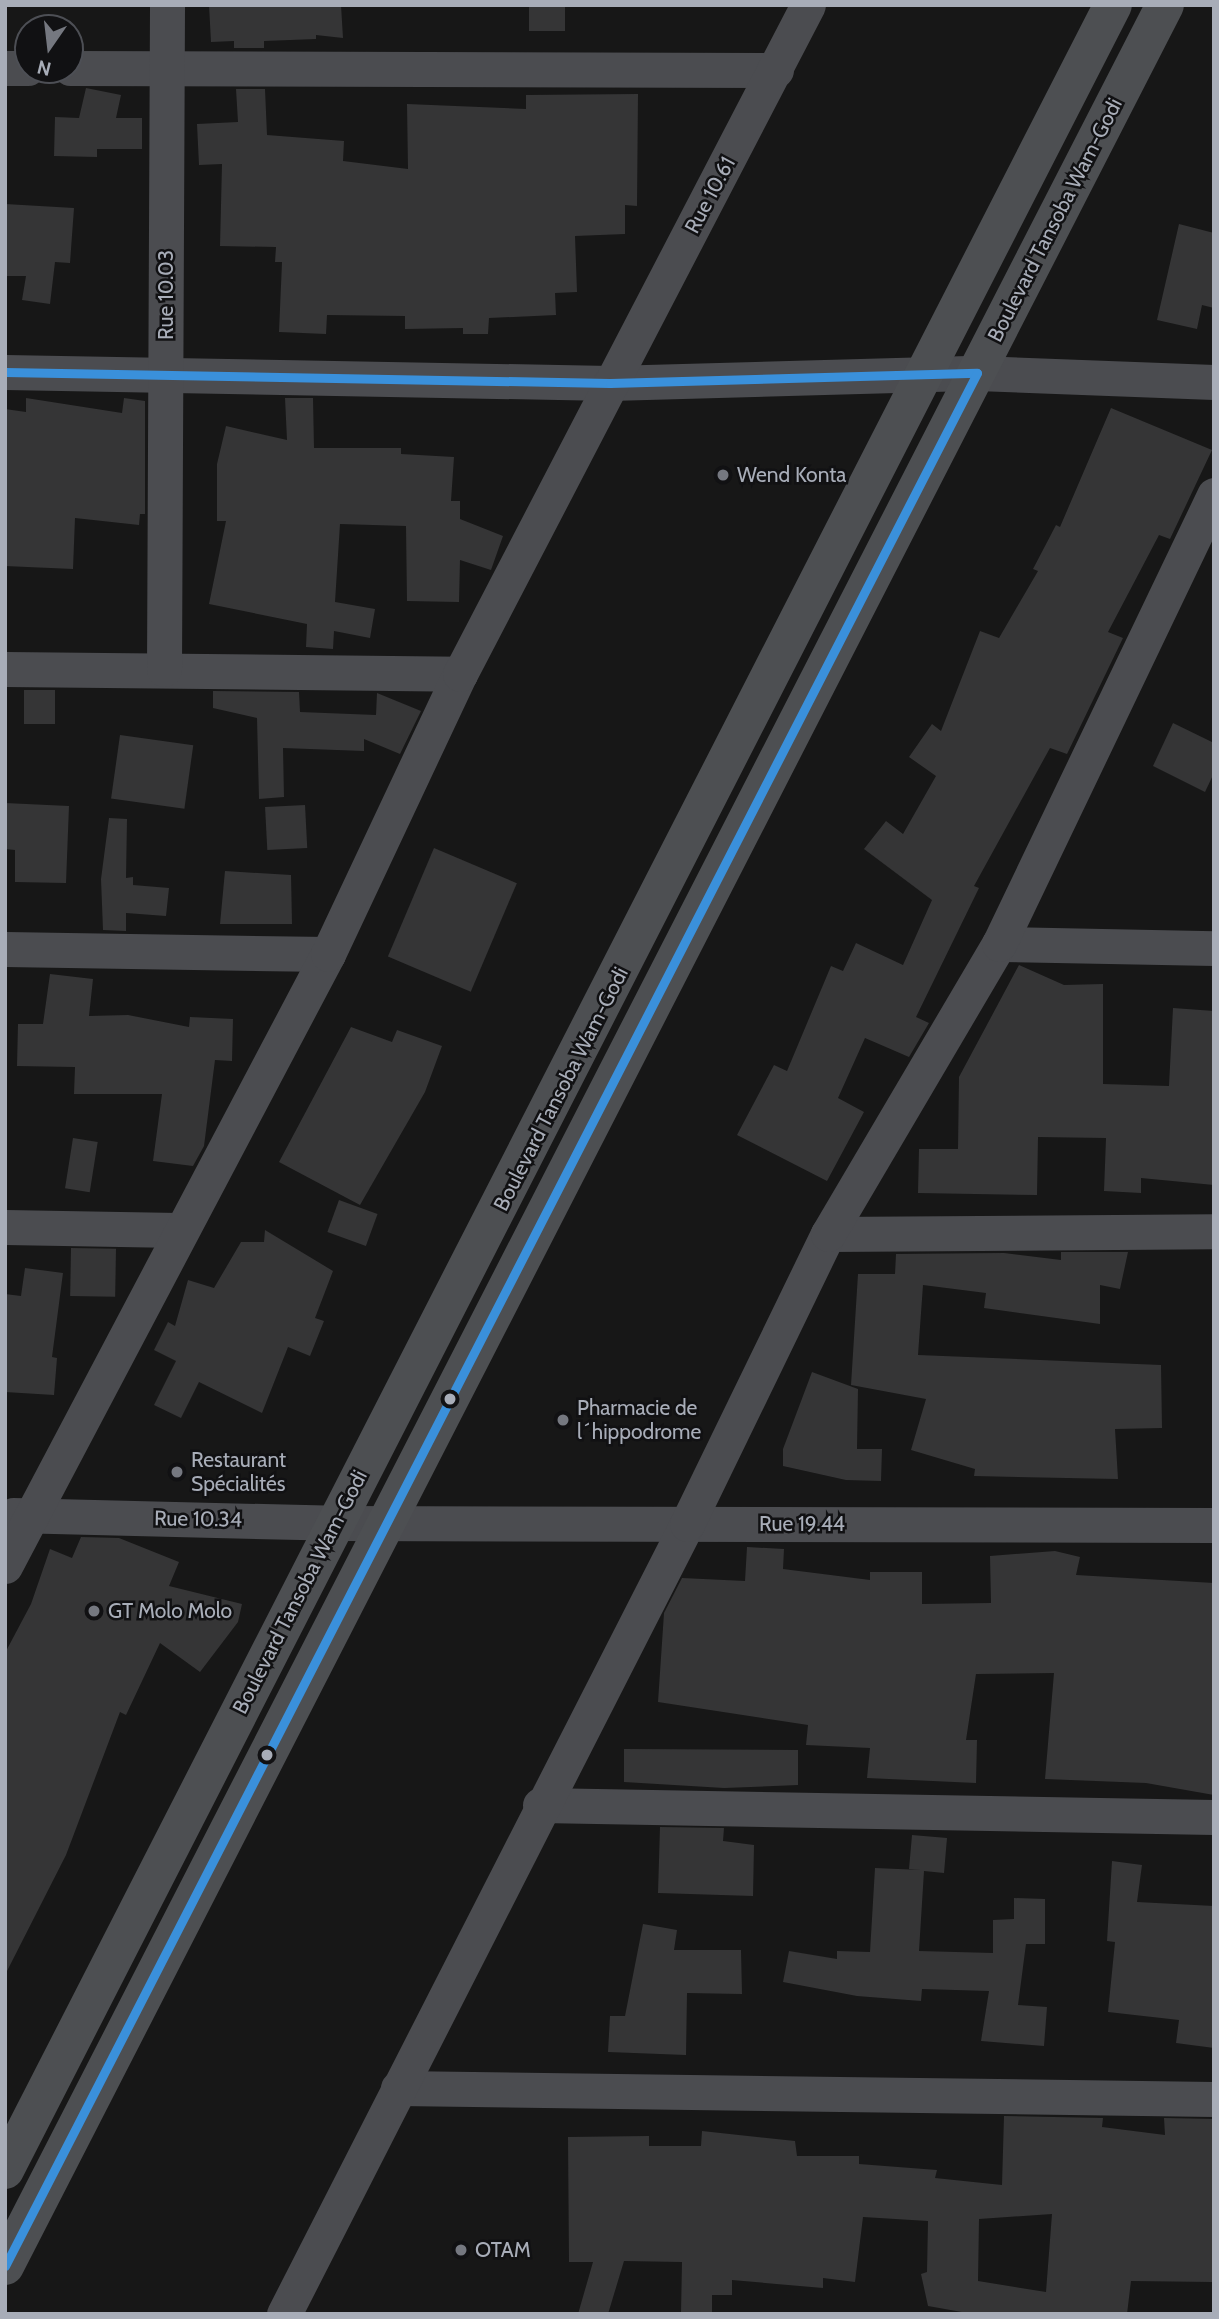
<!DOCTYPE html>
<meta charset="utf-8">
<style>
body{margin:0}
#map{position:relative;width:1219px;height:2319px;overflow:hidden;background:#171717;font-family:Cabin,sans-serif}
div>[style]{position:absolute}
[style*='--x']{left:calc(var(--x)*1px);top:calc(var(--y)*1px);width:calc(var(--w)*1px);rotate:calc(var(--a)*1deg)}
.building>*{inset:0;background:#353536;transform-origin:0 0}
.street>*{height:35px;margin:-17.5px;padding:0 17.5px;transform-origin:17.5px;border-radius:17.5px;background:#4b4c50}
.primary>*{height:38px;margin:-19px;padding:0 19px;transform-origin:19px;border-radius:19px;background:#4d4f52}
.bus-1>*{height:9px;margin:-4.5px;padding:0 4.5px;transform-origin:4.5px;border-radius:4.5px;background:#3a90db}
.dots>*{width:19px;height:19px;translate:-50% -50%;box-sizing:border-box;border:4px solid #111113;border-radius:50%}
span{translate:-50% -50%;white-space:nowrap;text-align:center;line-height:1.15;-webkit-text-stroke:5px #111113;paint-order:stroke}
.street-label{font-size:21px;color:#a8adb8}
.poi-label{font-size:21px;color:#a8adb8}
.left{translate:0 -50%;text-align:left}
.frame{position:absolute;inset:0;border:7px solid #a8adb8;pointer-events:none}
.north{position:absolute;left:14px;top:14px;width:70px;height:70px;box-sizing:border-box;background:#111113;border:2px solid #4d4f55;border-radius:50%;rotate:194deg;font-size:19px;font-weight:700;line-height:28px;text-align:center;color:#a8adb8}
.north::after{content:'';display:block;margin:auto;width:24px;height:32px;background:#757880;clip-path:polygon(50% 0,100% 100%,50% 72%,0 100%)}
</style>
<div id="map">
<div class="building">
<i style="clip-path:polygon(209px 5px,341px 5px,343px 38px,316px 35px,316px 39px,264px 41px,264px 48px,234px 48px,234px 41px,211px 42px)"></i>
<i style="left:529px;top:5px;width:36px;height:26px"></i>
<i style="clip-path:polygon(86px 88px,121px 95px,116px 118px,142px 118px,142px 149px,97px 149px,97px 157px,54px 156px,55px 117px,79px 118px)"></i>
<i style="clip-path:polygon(236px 89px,265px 89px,267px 135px,344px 141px,343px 161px,408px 169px,407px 104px,526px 109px,526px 95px,638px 94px,637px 206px,625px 205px,625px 234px,575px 236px,577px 292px,555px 293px,556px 315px,489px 318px,488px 334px,463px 334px,463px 328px,405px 329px,405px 316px,327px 315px,326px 334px,279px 332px,282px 262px,275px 262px,276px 247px,220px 246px,222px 164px,199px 165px,197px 124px,238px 122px)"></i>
<i style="clip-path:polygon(5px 204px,74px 208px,70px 263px,55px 262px,50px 304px,22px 300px,26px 276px,5px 276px)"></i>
<i style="clip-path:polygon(1179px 224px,1214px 233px,1214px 308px,1202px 305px,1197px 329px,1157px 320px)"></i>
<i style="clip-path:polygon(26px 398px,122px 413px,124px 398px,145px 401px,145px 514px,140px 514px,139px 525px,75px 518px,73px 569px,5px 566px,5px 409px,26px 412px)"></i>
<i style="clip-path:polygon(285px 398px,313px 398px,314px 448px,401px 448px,401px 454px,454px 457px,451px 501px,460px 501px,460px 519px,503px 536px,491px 570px,460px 560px,459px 602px,407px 601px,406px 526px,340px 524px,335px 602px,375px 609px,370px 638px,334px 631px,333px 649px,306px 647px,307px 624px,209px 604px,226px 521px,217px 521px,217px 464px,226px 426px,287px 440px)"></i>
<i style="clip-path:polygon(1111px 408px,1212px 450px,1170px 539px,1159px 535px,1108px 632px,1123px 638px,1067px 754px,1050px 748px,974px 886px,979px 888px,916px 1017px,929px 1023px,909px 1057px,865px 1038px,838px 1098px,864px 1112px,827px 1181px,737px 1135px,774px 1065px,787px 1071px,831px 966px,843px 971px,856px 943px,903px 965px,932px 900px,864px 849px,886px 821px,903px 834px,936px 776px,909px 757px,932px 724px,941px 731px,980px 631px,999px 638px,1038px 571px,1033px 569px,1056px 525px,1060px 527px)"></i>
<i style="left:24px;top:690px;width:31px;height:34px"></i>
<i style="clip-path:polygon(213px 691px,299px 692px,300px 712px,376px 715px,377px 693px,421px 711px,400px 754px,364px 739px,364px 751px,283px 748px,284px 797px,259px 799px,257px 718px,213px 708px)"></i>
<i style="clip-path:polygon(1173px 723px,1214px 743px,1214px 773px,1205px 792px,1153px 766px)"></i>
<i style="left:120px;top:735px;width:74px;height:64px;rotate:8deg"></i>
<i style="clip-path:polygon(5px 803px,69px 806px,66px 883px,15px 882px,15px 850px,5px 849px)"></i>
<i style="left:305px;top:805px;width:43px;height:40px;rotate:87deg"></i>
<i style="clip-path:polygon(109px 818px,127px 819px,126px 878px,133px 877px,133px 885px,169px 888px,166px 916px,126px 913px,126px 931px,103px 930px,101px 879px)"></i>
<i style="left:434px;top:848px;width:90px;height:118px;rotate:23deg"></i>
<i style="clip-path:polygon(225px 871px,291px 875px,292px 924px,220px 924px)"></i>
<i style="clip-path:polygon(1019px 965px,1064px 985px,1103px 984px,1103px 1084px,1169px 1086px,1173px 1008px,1214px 1011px,1214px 1185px,1141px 1178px,1141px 1193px,1104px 1191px,1106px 1138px,1038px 1137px,1037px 1195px,918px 1193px,919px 1149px,958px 1149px,959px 1077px)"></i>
<i style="clip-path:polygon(50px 974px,93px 979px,89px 1016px,128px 1015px,189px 1027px,190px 1017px,233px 1019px,232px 1061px,215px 1060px,204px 1146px,193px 1166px,153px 1161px,162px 1094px,74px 1094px,75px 1067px,17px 1066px,18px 1024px,43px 1024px)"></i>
<i style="clip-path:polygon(351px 1027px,392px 1042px,397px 1030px,442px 1046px,425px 1092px,360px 1205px,279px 1162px)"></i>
<i style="left:73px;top:1138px;width:25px;height:51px;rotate:9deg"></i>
<i style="left:339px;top:1200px;width:41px;height:34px;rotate:20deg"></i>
<i style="clip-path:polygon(265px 1230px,333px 1271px,315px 1318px,324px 1321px,310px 1356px,288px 1347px,262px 1413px,199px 1382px,181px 1418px,154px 1405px,176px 1361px,154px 1350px,168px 1322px,175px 1326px,188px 1280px,214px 1288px,241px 1242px,264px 1242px)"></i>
<i style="left:71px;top:1248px;width:45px;height:48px;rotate:1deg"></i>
<i style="clip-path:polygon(1061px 1252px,1128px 1252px,1120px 1289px,1100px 1285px,1100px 1324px,984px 1308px,986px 1293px,923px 1285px,918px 1355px,1161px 1365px,1162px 1428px,1115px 1429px,1118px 1479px,974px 1476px,975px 1469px,911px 1450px,926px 1399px,851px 1385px,858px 1274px,895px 1274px,896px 1254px,1004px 1253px,1061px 1260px)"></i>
<i style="clip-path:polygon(25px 1268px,63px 1273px,52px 1357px,57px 1358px,54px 1395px,5px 1392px,5px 1294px,21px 1296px)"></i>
<i style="clip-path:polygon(812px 1372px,858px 1389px,857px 1449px,882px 1449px,881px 1481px,846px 1480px,783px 1466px,783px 1449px)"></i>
<i style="clip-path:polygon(81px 1537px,119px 1538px,179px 1562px,169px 1586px,242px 1604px,238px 1622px,200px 1672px,160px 1643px,126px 1715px,120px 1712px,66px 1855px,5px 1975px,5px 1653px,31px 1604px,50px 1549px,72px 1558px)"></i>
<i style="clip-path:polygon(747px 1547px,784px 1549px,783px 1569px,870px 1580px,870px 1572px,922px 1572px,922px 1604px,991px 1603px,990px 1556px,1055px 1551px,1080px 1557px,1076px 1575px,1214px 1583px,1214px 1795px,1146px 1783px,1045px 1779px,1054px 1673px,976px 1674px,966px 1740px,977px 1740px,976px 1783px,867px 1778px,870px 1748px,806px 1745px,808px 1725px,658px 1702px,664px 1613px,682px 1578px,745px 1581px)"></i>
<i style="clip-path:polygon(624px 1749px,798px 1750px,798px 1785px,724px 1788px,624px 1782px)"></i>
<i style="clip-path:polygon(660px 1827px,724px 1828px,723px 1841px,754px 1845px,753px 1896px,658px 1893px)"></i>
<i style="clip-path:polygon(912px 1835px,947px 1838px,944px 1873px,924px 1871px,919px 1951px,993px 1953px,993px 1920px,1014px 1919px,1014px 1898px,1045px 1899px,1045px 1944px,1026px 1944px,1018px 2005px,1047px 2007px,1044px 2046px,981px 2041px,989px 1991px,922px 1989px,921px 2001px,857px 1996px,783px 1982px,789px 1951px,837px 1959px,837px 1951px,870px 1952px,875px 1868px,921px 1870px,909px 1869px)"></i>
<i style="clip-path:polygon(1112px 1861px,1142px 1865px,1137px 1902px,1214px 1906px,1214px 2048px,1176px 2043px,1179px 2020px,1108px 2012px,1115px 1942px,1107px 1941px)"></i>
<i style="clip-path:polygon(643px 1924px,677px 1930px,674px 1950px,741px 1950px,742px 1994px,687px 1993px,686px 2055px,608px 2052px,610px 2016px,625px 2016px)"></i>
<i style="clip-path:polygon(evenodd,1004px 2116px,1103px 2118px,1102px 2127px,1165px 2135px,1164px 2118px,1214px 2119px,1212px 2282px,1131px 2281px,1127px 2314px,973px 2314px,928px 2306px,921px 2274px,927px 2272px,928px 2221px,863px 2217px,855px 2282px,823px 2278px,823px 2288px,732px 2280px,732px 2295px,712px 2295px,712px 2313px,681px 2313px,682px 2262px,624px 2261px,608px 2314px,578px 2314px,593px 2262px,569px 2262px,568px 2137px,649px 2136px,649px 2146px,701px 2146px,702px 2131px,795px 2141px,797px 2156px,859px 2156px,859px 2164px,937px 2170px,935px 2178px,1002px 2185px,1004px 2116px,1052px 2214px,1046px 2292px,978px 2281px,979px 2219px,1052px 2214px)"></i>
</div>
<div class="street">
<i style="--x:5;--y:68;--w:23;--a:0"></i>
<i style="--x:70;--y:68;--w:706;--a:0.16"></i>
<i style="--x:5;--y:372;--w:605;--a:1.04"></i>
<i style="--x:610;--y:383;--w:367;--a:-1.6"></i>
<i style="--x:977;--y:373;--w:237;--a:2.2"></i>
<i style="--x:5;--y:669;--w:455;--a:0.6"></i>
<i style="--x:164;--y:669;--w:664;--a:-89.74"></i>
<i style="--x:999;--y:944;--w:215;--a:1.1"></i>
<i style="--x:5;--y:949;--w:323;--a:0.9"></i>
<i style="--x:5;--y:1227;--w:173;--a:1"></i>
<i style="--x:828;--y:1234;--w:386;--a:-0.4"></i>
<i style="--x:13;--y:1515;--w:322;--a:1.4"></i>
<i style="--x:335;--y:1523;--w:879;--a:0.13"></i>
<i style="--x:5;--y:1566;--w:692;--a:-62.18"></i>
<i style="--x:328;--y:954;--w:310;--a:-64.8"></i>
<i style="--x:460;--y:674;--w:754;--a:-62.52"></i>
<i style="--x:540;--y:1805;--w:674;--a:1.02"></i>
<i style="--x:398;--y:2088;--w:816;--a:0.77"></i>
<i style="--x:284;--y:2314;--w:887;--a:-62.97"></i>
<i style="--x:687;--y:1524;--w:322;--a:-64.1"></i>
<i style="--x:828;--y:1234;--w:337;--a:-59.5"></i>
<i style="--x:999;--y:944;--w:498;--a:-64.4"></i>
</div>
<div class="primary">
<i style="--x:5;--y:2170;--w:2432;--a:-62.9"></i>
<i style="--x:5;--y:2266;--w:2541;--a:-62.84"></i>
</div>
<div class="bus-1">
<i style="--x:5;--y:372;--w:605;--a:1.04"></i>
<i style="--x:610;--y:383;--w:367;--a:-1.6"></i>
<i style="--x:5;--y:2266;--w:2128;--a:-62.82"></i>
</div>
<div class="dots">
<i style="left:723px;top:475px;background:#757880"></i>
<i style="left:450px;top:1399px;background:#a8adb8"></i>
<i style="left:563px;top:1420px;background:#757880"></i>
<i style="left:177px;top:1472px;background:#757880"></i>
<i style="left:94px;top:1611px;background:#757880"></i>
<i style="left:267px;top:1755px;background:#a8adb8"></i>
<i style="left:461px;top:2250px;background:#757880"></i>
</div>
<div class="street-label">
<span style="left:710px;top:195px;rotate:-62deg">Rue 10.61</span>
<span style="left:1055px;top:220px;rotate:-63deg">Boulevard Tansoba Wam-Godi</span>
<span style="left:166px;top:295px;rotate:-90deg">Rue 10.03</span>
<span style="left:561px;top:1089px;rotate:-63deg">Boulevard Tansoba Wam-Godi</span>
<span style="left:198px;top:1519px;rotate:1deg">Rue 10.34</span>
<span style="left:802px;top:1524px">Rue 19.44</span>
<span style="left:300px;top:1592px;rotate:-63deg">Boulevard Tansoba Wam-Godi</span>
</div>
<div class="poi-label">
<span class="left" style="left:737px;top:475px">Wend Konta</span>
<span class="left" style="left:577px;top:1420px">Pharmacie de<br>l´hippodrome</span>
<span class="left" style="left:191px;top:1472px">Restaurant<br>Spécialités</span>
<span class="left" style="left:108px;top:1611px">GT Molo Molo</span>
<span class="left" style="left:475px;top:2250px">OTAM</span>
</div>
<div class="frame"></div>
<div class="north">N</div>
</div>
